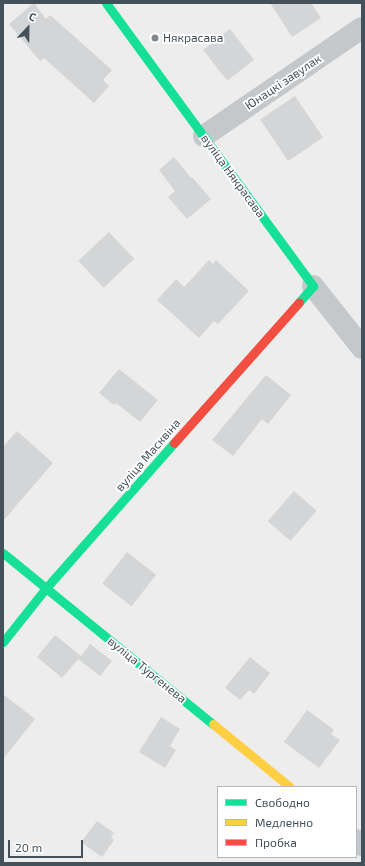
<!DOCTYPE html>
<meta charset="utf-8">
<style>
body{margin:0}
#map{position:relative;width:365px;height:866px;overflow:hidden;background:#eeeded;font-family:"Exo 2",sans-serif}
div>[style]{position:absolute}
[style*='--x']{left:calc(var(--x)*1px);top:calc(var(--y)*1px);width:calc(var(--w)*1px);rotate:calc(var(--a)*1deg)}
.building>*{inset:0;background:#d4d5d6;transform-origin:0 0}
.street>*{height:22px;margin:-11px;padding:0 11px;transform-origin:11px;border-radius:11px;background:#c5c8ca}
.fast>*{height:9px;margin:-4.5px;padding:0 4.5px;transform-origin:4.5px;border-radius:4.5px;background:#16e098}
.slow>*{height:9px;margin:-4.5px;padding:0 4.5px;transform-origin:4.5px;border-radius:4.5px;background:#ffcf43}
.jam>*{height:9px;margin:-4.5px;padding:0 4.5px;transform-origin:4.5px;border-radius:4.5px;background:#f24e42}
.dots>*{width:11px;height:11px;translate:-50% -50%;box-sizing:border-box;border:2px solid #fff;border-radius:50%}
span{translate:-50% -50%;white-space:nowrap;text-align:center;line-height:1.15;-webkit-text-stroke:3.5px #fff;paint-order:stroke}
.poi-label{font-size:12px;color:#45515a}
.left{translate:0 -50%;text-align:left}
.street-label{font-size:12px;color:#45515a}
.frame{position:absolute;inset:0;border:4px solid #45515a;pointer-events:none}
.legend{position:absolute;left:217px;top:786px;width:140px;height:72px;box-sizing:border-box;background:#fff;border:1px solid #b5b9bd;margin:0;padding:5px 7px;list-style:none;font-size:12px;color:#45515a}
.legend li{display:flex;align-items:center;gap:8px;height:20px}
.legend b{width:20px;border:1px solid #b5b9bd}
.north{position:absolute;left:8px;top:8px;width:40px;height:40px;-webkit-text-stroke:3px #fff;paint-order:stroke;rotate:22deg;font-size:11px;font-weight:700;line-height:16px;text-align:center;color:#45515a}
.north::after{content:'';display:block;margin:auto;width:14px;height:18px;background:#45515a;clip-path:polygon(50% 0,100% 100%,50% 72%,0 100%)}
.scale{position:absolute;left:8px;top:840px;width:75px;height:18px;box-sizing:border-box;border:2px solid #45515a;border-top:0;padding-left:5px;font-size:12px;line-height:14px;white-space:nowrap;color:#45515a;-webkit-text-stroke:3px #fff;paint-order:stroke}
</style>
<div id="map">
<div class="building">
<i style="clip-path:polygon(34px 3px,46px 19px,50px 15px,112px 70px,103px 80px,109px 86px,94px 103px,44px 58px,40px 61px,9px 24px)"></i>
<i style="clip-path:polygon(270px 3px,311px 3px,321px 18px,292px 37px)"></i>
<i style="left:230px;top:29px;width:39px;height:34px;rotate:52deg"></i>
<i style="left:295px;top:96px;width:50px;height:42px;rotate:56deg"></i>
<i style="clip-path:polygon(174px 157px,191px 178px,192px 177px,211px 199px,187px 219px,168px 197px,175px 191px,159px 170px)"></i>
<i style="left:109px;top:232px;width:37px;height:42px;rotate:47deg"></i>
<i style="clip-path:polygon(209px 260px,213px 264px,216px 260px,249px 291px,218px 324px,214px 321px,199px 338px,157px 300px,176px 279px,184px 287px)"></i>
<i style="clip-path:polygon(119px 369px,158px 400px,140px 422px,116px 403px,114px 405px,99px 393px)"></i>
<i style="clip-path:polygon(266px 375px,291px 395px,268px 424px,262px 419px,233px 456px,212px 440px)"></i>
<i style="clip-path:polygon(17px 431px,53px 463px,3px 521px,3px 447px)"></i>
<i style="left:294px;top:491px;width:30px;height:40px;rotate:41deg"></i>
<i style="left:127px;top:552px;width:37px;height:40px;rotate:38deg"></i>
<i style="clip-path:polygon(55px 635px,81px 656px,90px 644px,112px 661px,100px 676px,78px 659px,80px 657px,62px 678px,37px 657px)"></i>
<i style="clip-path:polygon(250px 657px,270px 673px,254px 694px,249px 690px,240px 700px,225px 688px)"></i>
<i style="clip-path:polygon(3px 694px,35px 719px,3px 759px)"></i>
<i style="clip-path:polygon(307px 710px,334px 730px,331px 734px,340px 740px,319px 768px,284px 742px)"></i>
<i style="clip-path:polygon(161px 717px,180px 729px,170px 746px,176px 750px,165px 768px,139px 752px)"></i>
<i style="clip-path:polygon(97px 821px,114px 833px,111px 837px,114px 840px,102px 857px,81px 842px)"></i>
</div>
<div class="street">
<i style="--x:204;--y:136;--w:191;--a:-34.4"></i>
<i style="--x:313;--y:286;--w:79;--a:51.7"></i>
<i style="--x:356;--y:840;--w:8;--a:40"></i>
</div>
<div class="fast">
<i style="--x:106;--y:3;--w:351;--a:53.8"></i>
<i style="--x:313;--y:286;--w:21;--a:131"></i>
<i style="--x:3;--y:553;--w:271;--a:39.2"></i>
<i style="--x:3;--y:642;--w:69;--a:-51.5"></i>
<i style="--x:46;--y:588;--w:193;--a:-48.6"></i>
</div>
<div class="slow">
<i style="--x:213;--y:724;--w:99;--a:39.3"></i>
</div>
<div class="jam">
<i style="--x:174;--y:443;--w:188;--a:-48.4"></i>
</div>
<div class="dots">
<i style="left:155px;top:38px;background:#80888d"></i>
</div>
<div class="poi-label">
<span class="left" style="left:163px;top:38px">Някрасава</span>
</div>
<div class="street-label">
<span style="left:283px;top:82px;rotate:-34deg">Юнацкі завулак</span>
<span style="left:233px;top:176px;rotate:54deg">вуліца Някрасава</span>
<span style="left:148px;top:455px;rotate:-49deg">вуліца Масквіна</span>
<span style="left:147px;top:670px;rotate:39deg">вуліца Тургенева</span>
</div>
<div class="frame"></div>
<ul class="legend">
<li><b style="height:5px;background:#16e098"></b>Свободно</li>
<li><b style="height:5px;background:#ffcf43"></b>Медленно</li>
<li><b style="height:5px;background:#f24e42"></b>Пробка</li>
</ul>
<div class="north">С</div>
<div class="scale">20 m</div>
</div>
